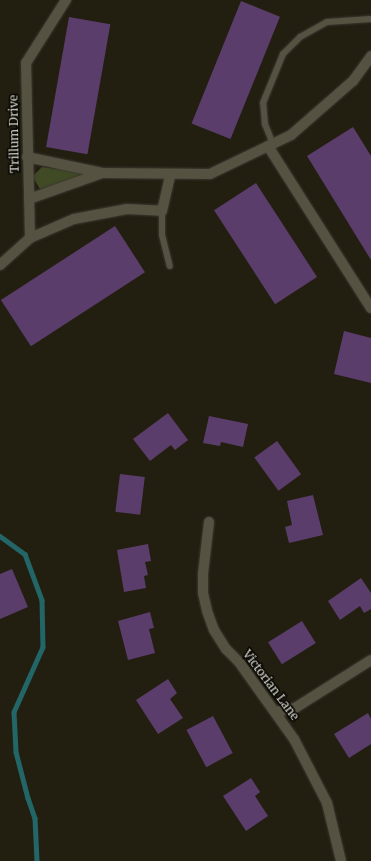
<!DOCTYPE html>
<style>
body{margin:0}
#map{position:relative;width:371px;height:861px;overflow:hidden;background:#221f11;font-family:Merriweather,serif}
div>[style]{position:absolute}
[style*='--x']{left:calc(var(--x)*1px);top:calc(var(--y)*1px);width:calc(var(--w)*1px);rotate:calc(var(--a)*1deg)}
.green>*{inset:0;background:#404a24}
.stream>*{height:4.5px;margin:-2.25px;padding:0 2.25px;transform-origin:2.25px;border-radius:2.25px;background:#236667}
.building>*{inset:0;background:#5b3d6b;transform-origin:0 0}
.roads{filter:drop-shadow(0 0 1px #3c3931) drop-shadow(0 0 1px #3c3931)}
.lane>*{height:6px;margin:-3px;padding:0 3px;transform-origin:3px;border-radius:3px;background:#555242}
.street>*{height:10px;margin:-5px;padding:0 5px;transform-origin:5px;border-radius:5px;background:#555242}
span{translate:-50% -50%;white-space:nowrap;text-align:center;line-height:1.15;-webkit-text-stroke:3.5px #0a0904;paint-order:stroke}
.street-label{font-size:12px;color:#d5d3ca}
</style>
<div id="map">
<div class="green">
<i style="clip-path:polygon(42px 167px,80px 172px,85px 174px,85px 177px,40px 189px,34px 179px,34px 175px)"></i>
</div>
<div class="stream">
<i style="--x:0;--y:536;--w:31;--a:36"></i>
<i style="--x:25;--y:554;--w:49;--a:69.7"></i>
<i style="--x:42;--y:600;--w:47;--a:88.8"></i>
<i style="--x:43;--y:647;--w:71;--a:114"></i>
<i style="--x:14;--y:712;--w:40;--a:87.1"></i>
<i style="--x:16;--y:752;--w:48;--a:75.4"></i>
<i style="--x:28;--y:798;--w:21;--a:71"></i>
<i style="--x:35;--y:818;--w:43;--a:87.3"></i>
</div>
<div class="building">
<i style="left:241px;top:1px;width:42px;height:132px;rotate:22deg"></i>
<i style="left:69px;top:17px;width:42px;height:132px;rotate:10deg"></i>
<i style="clip-path:polygon(353px 127px,371px 156px,371px 260px,307px 156px)"></i>
<i style="left:256px;top:183px;width:112px;height:50px;rotate:57deg"></i>
<i style="left:115px;top:226px;width:55px;height:136px;rotate:57deg"></i>
<i style="clip-path:polygon(344px 331px,371px 338px,371px 383px,334px 374px)"></i>
<i style="clip-path:polygon(168px 413px,188px 440px,175px 450px,171px 445px,150px 461px,133px 439px)"></i>
<i style="clip-path:polygon(209px 416px,248px 424px,243px 447px,221px 442px,220px 446px,203px 443px)"></i>
<i style="left:277px;top:441px;width:41px;height:28px;rotate:54deg"></i>
<i style="left:120px;top:474px;width:25px;height:38px;rotate:7deg"></i>
<i style="clip-path:polygon(313px 495px,323px 535px,289px 543px,285px 527px,292px 525px,287px 501px)"></i>
<i style="clip-path:polygon(148px 544px,151px 561px,145px 562px,148px 575px,144px 576px,146px 588px,124px 592px,117px 550px)"></i>
<i style="clip-path:polygon(12px 569px,28px 607px,0 619px,0 574px)"></i>
<i style="clip-path:polygon(361px 578px,371px 593px,371px 609px,364px 613px,360px 606px,340px 620px,328px 601px)"></i>
<i style="clip-path:polygon(150px 612px,154px 628px,149px 629px,155px 653px,128px 660px,118px 621px)"></i>
<i style="left:302px;top:621px;width:26px;height:40px;rotate:58deg"></i>
<i style="clip-path:polygon(168px 679px,177px 693px,170px 699px,183px 718px,158px 734px,136px 700px)"></i>
<i style="clip-path:polygon(368px 713px,371px 719px,371px 744px,349px 758px,334px 734px)"></i>
<i style="left:213px;top:716px;width:42px;height:30px;rotate:62deg"></i>
<i style="clip-path:polygon(251px 778px,260px 792px,255px 796px,268px 816px,246px 831px,223px 796px)"></i>
</div>
<div class="roads">
<div class="lane">
<i style="--x:273;--y:144;--w:22;--a:-112"></i>
<i style="--x:265;--y:124;--w:21;--a:-95"></i>
<i style="--x:263;--y:103;--w:53;--a:-67.8"></i>
<i style="--x:283;--y:54;--w:24;--a:-45"></i>
<i style="--x:300;--y:37;--w:31;--a:-29"></i>
<i style="--x:327;--y:22;--w:44;--a:-3.9"></i>
<i style="--x:162;--y:211;--w:24;--a:90"></i>
<i style="--x:162;--y:235;--w:32;--a:76"></i>
</div>
<div class="street">
<i style="--x:268;--y:146;--w:192;--a:57.6"></i>
<i style="--x:27;--y:157;--w:77;--a:12"></i>
<i style="--x:102;--y:173;--w:108;--a:0.5"></i>
<i style="--x:210;--y:174;--w:90;--a:-25.7"></i>
<i style="--x:291;--y:135;--w:82;--a:-41.1"></i>
<i style="--x:353;--y:81;--w:31;--a:-54"></i>
<i style="--x:29;--y:199;--w:77;--a:-19.6"></i>
<i style="--x:30;--y:238;--w:48;--a:-23.4"></i>
<i style="--x:74;--y:219;--w:54;--a:-10.7"></i>
<i style="--x:127;--y:209;--w:35;--a:3"></i>
<i style="--x:162;--y:211;--w:37;--a:-77"></i>
<i style="--x:0;--y:265;--w:40;--a:-42"></i>
<i style="--x:30;--y:238;--w:175;--a:-91.3"></i>
<i style="--x:26;--y:63;--w:75;--a:-57.6"></i>
<i style="--x:209;--y:522;--w:52;--a:96.6"></i>
<i style="--x:203;--y:574;--w:19;--a:90"></i>
<i style="--x:203;--y:593;--w:18;--a:77"></i>
<i style="--x:207;--y:611;--w:20;--a:70"></i>
<i style="--x:214;--y:630;--w:22;--a:58"></i>
<i style="--x:226;--y:649;--w:18;--a:45"></i>
<i style="--x:239;--y:662;--w:95;--a:54.5"></i>
<i style="--x:294;--y:739;--w:72;--a:62.7"></i>
<i style="--x:327;--y:803;--w:60;--a:76.4"></i>
<i style="--x:275;--y:712;--w:20;--a:-11"></i>
<i style="--x:295;--y:708;--w:90;--a:-32.3"></i>
</div>
</div>
<div class="street-label">
<span style="left:14px;top:134px;rotate:-91deg">Trillum Drive</span>
<span style="left:271px;top:685px;rotate:53deg">Victorian Lane</span>
</div>
</div>
